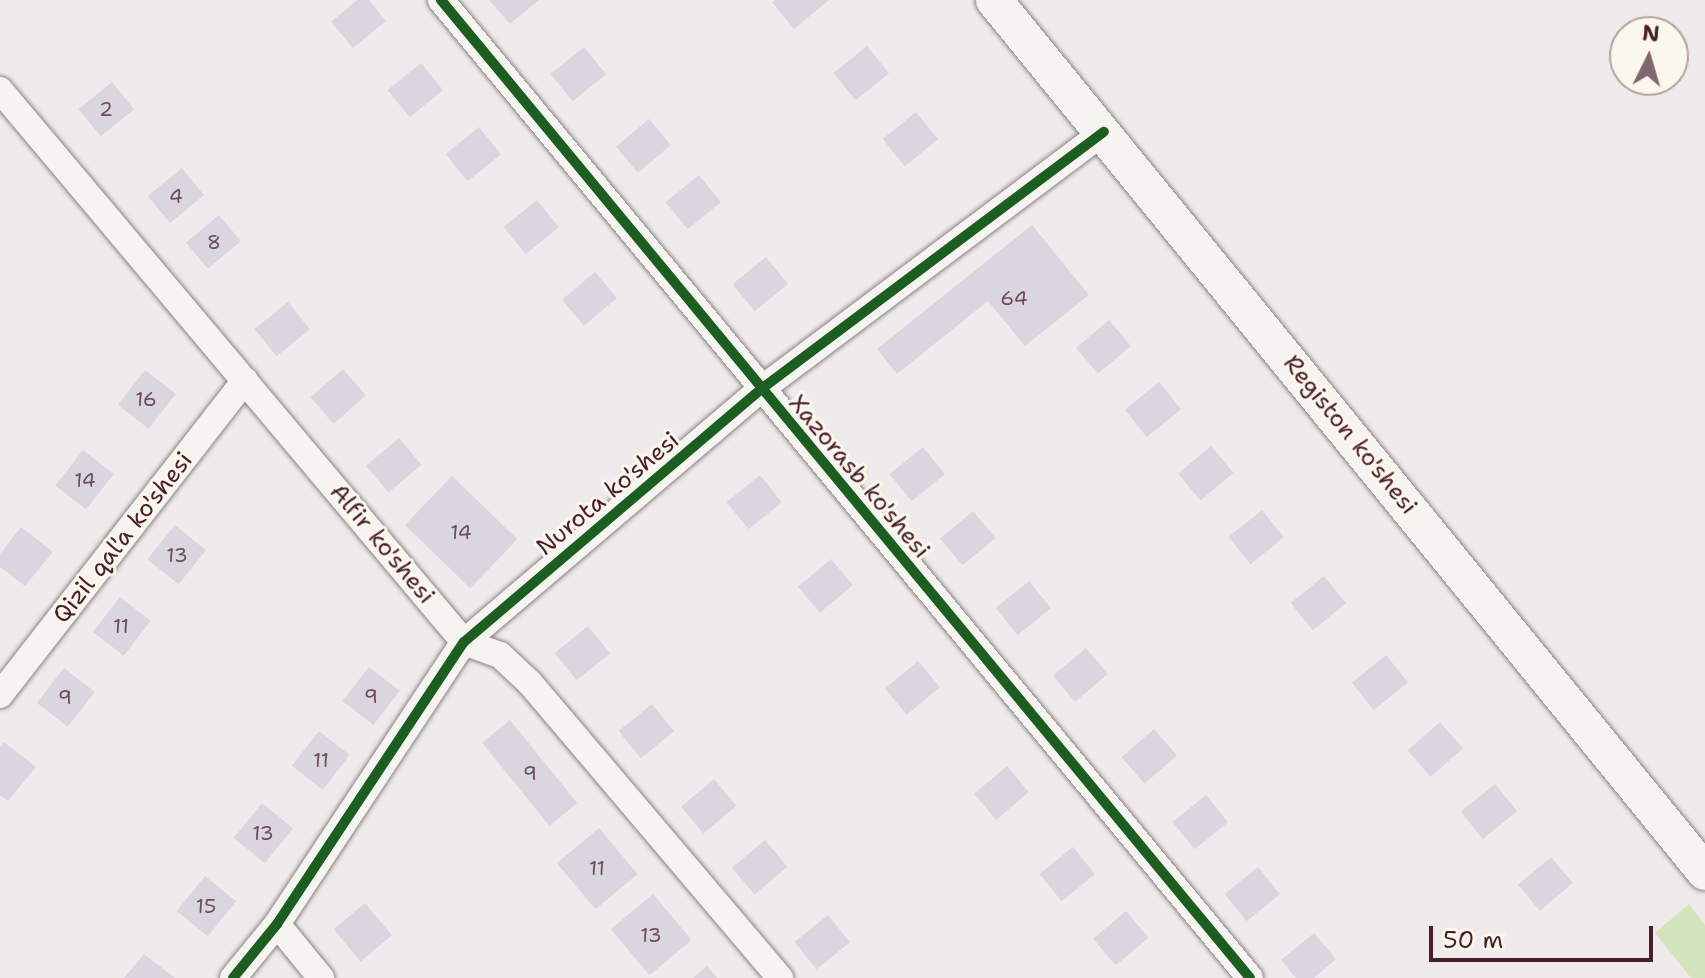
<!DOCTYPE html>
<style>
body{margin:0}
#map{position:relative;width:1705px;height:978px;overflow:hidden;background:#efebec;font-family:"Shantell Sans",sans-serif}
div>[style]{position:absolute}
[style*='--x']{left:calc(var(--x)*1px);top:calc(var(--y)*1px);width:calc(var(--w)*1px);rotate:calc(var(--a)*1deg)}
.green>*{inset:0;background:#d4e4bd}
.building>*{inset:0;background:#dad6df;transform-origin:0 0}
.roads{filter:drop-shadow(0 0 2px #8d8285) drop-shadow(0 0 2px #8d8285)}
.street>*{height:26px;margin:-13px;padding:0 13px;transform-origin:13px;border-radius:13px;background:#f5f4f0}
.secondary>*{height:36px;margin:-18px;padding:0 18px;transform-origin:18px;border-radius:18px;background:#f5f4f0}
.cycleway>*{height:10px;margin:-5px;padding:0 5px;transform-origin:5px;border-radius:5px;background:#1b5e20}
span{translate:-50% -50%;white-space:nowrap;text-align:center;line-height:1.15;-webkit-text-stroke:6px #fbf7ec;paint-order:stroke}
.number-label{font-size:20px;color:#6e4d58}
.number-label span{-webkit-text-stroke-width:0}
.street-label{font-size:24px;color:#4a1f2b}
.north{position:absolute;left:1609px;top:16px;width:80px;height:80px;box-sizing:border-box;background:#fbf7ec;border:2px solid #b4a19f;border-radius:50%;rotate:5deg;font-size:22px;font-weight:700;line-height:32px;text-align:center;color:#4a1f2b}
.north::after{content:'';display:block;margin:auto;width:28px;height:36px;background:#84666f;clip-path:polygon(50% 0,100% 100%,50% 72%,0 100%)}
.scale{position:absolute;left:1429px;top:926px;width:224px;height:36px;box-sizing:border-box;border:4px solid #4a1f2b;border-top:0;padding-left:10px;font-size:24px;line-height:28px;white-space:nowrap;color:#4a1f2b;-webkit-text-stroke:6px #fbf7ec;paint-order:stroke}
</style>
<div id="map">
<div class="green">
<i style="clip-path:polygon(1689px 904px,1705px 925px,1705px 978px,1691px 978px,1655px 933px)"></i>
</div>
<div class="building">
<i style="clip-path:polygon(357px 0,369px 0,386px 21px,353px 48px,331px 22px)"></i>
<i style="clip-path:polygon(489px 0,539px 0,510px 24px)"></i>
<i style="clip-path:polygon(775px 0,829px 0,794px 29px,772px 2px)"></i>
<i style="left:867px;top:46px;width:35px;height:43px;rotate:51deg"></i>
<i style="left:584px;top:47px;width:35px;height:43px;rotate:51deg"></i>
<i style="left:421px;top:63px;width:35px;height:43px;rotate:51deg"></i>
<i style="left:112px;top:82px;width:35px;height:43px;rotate:51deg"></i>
<i style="left:916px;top:112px;width:35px;height:43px;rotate:51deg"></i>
<i style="left:649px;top:119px;width:34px;height:43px;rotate:50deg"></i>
<i style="left:479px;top:127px;width:35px;height:43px;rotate:51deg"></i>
<i style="left:182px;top:168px;width:35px;height:44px;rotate:51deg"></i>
<i style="left:699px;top:175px;width:35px;height:43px;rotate:51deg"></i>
<i style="left:537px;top:200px;width:35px;height:43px;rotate:51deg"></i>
<i style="left:219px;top:215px;width:34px;height:43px;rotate:50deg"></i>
<i style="clip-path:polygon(1032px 225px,1089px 295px,1025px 346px,988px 301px,897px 374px,877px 349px)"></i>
<i style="left:766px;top:257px;width:35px;height:43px;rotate:51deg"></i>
<i style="left:595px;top:272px;width:34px;height:43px;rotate:50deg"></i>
<i style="left:288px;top:302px;width:35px;height:43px;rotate:51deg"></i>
<i style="left:1109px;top:320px;width:34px;height:43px;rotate:50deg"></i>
<i style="left:343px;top:369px;width:35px;height:43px;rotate:49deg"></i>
<i style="left:145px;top:370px;width:39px;height:44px;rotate:38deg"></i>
<i style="left:1159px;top:382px;width:35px;height:44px;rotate:51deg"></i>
<i style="left:399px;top:438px;width:35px;height:43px;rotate:50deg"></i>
<i style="left:1211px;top:446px;width:35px;height:43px;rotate:50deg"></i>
<i style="left:923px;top:447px;width:35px;height:43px;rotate:51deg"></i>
<i style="left:83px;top:450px;width:39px;height:45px;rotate:38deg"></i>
<i style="left:760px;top:475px;width:35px;height:43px;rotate:51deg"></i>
<i style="left:452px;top:476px;width:91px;height:68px;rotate:44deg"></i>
<i style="left:1262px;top:510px;width:35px;height:43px;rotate:51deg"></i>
<i style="left:973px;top:511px;width:35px;height:43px;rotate:50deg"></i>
<i style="left:175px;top:525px;width:40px;height:44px;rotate:39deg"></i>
<i style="clip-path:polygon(21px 527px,53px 552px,25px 586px,0 567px,0 554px)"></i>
<i style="left:831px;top:559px;width:34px;height:43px;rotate:50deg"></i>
<i style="left:1324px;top:576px;width:35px;height:43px;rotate:51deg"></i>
<i style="left:1029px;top:581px;width:35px;height:43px;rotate:51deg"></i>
<i style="left:120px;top:597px;width:39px;height:44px;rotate:38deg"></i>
<i style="left:588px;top:626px;width:35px;height:43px;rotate:51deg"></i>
<i style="left:1086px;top:648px;width:34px;height:43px;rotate:50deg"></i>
<i style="left:1386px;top:655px;width:35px;height:44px;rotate:51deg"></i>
<i style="left:918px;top:661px;width:34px;height:43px;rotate:50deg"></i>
<i style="left:369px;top:667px;width:39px;height:43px;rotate:38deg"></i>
<i style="left:64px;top:668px;width:39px;height:44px;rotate:38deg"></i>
<i style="left:652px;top:704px;width:35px;height:43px;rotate:51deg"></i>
<i style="left:510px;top:720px;width:107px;height:36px;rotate:51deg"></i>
<i style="left:1440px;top:722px;width:35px;height:43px;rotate:49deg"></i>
<i style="left:1154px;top:729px;width:35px;height:43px;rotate:49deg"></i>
<i style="left:319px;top:731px;width:39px;height:44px;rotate:38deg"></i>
<i style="clip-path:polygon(4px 742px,36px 767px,8px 801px,0 795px,0 748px)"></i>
<i style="left:1007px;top:766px;width:34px;height:43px;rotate:50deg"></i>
<i style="left:714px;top:779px;width:35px;height:43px;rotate:50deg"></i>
<i style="left:1495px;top:784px;width:35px;height:44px;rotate:51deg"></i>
<i style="left:1206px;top:795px;width:35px;height:43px;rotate:51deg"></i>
<i style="left:262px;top:803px;width:40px;height:45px;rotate:39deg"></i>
<i style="left:599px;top:828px;width:60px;height:55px;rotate:50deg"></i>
<i style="left:765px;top:840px;width:35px;height:43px;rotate:50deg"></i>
<i style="left:1073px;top:847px;width:35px;height:43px;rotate:51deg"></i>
<i style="left:1551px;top:857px;width:34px;height:43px;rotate:50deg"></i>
<i style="left:1258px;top:867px;width:35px;height:43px;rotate:51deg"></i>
<i style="left:205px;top:876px;width:40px;height:45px;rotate:39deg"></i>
<i style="left:653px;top:894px;width:60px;height:55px;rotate:50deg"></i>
<i style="left:365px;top:903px;width:42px;height:41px;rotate:50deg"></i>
<i style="left:1126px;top:911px;width:35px;height:43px;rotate:50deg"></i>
<i style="left:828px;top:915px;width:35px;height:43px;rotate:51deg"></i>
<i style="clip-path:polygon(1314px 933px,1336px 959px,1314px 978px,1296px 978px,1281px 960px)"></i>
<i style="clip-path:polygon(144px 954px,175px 978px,124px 978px)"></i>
<i style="clip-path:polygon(707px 966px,717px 978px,693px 978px)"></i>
</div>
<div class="roads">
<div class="street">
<i style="--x:441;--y:0;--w:1269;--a:50.4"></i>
<i style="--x:0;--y:90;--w:721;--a:49.95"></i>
<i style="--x:464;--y:642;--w:38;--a:20"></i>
<i style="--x:500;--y:655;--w:41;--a:43"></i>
<i style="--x:530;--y:683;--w:387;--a:49.7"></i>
<i style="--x:0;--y:695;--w:399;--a:-52.1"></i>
<i style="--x:277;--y:924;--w:70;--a:50.8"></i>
<i style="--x:233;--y:978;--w:70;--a:-50.8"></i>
<i style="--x:277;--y:924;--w:338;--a:-56.5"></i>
<i style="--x:464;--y:642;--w:389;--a:-40.4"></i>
<i style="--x:760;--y:390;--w:430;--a:-36.9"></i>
</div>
<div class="secondary">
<i style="--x:994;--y:0;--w:1125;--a:50.81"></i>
</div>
</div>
<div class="cycleway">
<i style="--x:441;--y:0;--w:1269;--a:50.4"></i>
<i style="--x:233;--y:978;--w:70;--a:-50.8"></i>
<i style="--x:277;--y:924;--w:338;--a:-56.5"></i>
<i style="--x:464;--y:642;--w:389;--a:-40.4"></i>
<i style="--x:760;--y:390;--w:430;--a:-36.9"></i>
</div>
<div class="number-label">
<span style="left:106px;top:109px">2</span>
<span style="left:176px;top:196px">4</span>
<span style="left:214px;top:242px">8</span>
<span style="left:1014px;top:298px">64</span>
<span style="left:146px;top:399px">16</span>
<span style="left:85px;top:480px">14</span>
<span style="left:461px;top:532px">14</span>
<span style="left:177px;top:555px">13</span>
<span style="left:121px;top:626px">11</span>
<span style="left:371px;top:696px">9</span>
<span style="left:65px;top:697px">9</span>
<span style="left:321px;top:760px">11</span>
<span style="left:530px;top:773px">9</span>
<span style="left:263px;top:833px">13</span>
<span style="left:597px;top:868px">11</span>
<span style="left:206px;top:906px">15</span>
<span style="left:651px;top:935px">13</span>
</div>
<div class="street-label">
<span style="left:1350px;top:435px;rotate:51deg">Registon ko'shesi</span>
<span style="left:859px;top:477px;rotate:50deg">Xazorasb ko'shesi</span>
<span style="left:608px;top:494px;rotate:-40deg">Nurota ko'shesi</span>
<span style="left:123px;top:538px;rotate:-52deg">Qizil qal'a ko'shesi</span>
<span style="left:382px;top:544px;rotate:50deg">Alfir ko'shesi</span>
</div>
<div class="north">N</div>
<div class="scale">50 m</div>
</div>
